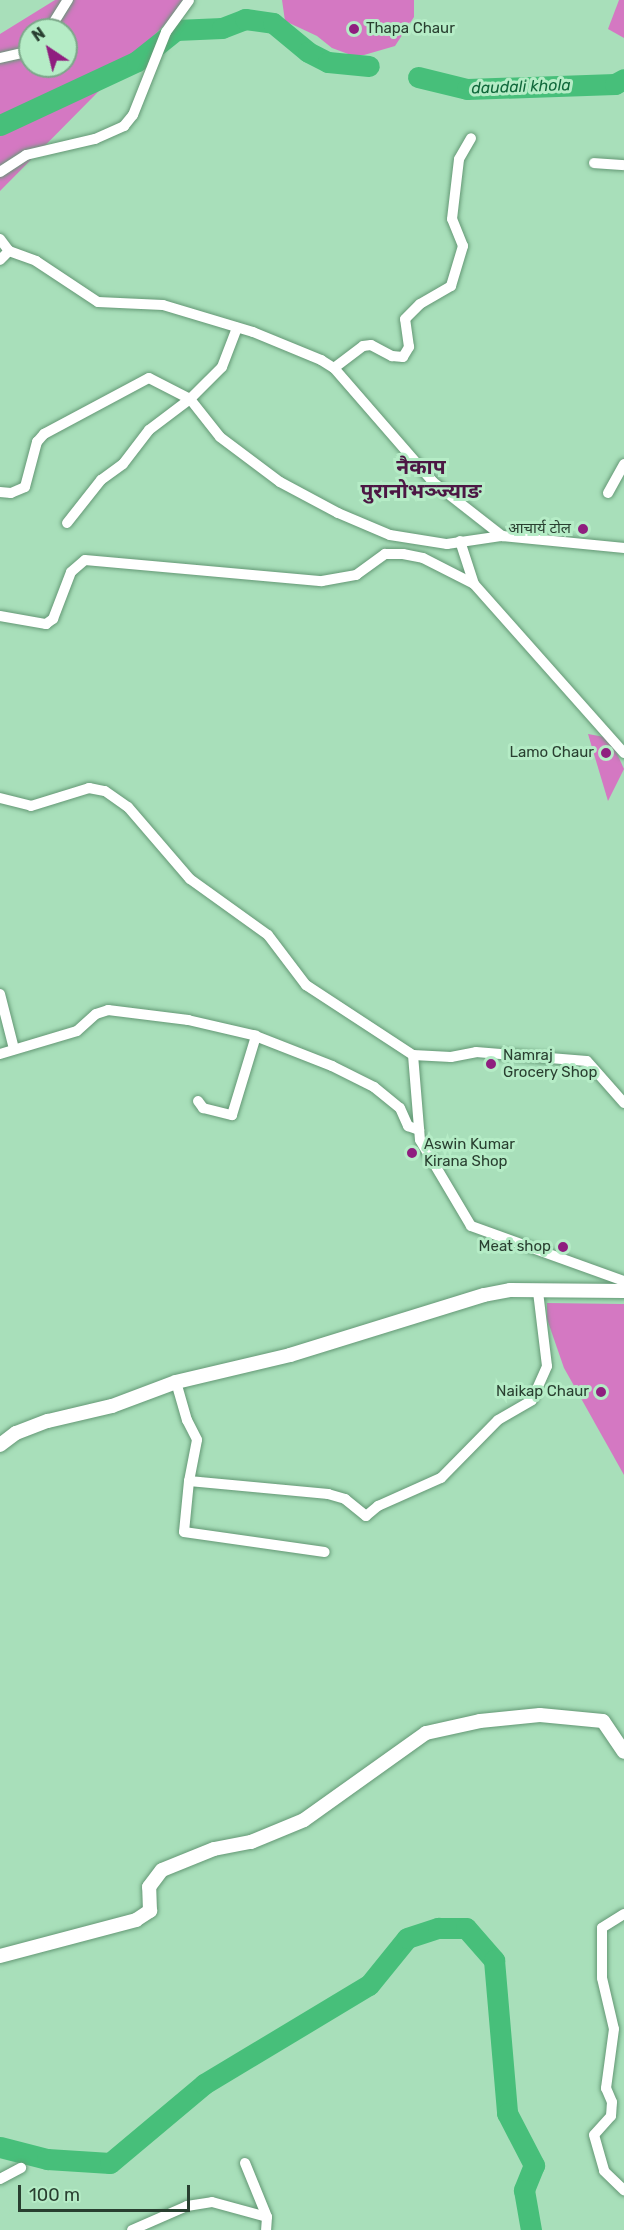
<!DOCTYPE html>
<meta charset="utf-8">
<style>
body{margin:0}
#map{position:relative;width:624px;height:2230px;overflow:hidden;background:#a8dfba;font-family:Rubik,"Noto Sans Devanagari",sans-serif}
div>[style]{position:absolute}
[style*='--x']{left:calc(var(--x)*1px);top:calc(var(--y)*1px);width:calc(var(--w)*1px);rotate:calc(var(--a)*1deg)}
.green>*{inset:0;background:#d478c2}
.river>*{height:21px;margin:-10.5px;padding:0 10.5px;transform-origin:10.5px;border-radius:10.5px;background:#47bf7a}
.roads{filter:drop-shadow(0 0 2px #649875) drop-shadow(0 0 2px #649875)}
.minor>*{height:10px;margin:-5px;padding:0 5px;transform-origin:5px;border-radius:5px;background:#fff}
.tertiary>*{height:14px;margin:-7px;padding:0 7px;transform-origin:7px;border-radius:7px;background:#fff}
.dots>*{width:16px;height:16px;translate:-50% -50%;box-sizing:border-box;border:3px solid #b5ecc6;border-radius:50%}
span{translate:-50% -50%;white-space:nowrap;text-align:center;line-height:1.15;-webkit-text-stroke:6px #b5ecc6;paint-order:stroke}
.poi-label{font-size:15px;color:#293f30}
.left{translate:0 -50%;text-align:left}
.right{translate:-100% -50%;text-align:right}
.water-label{font-size:16px;color:#10683b;font-style:italic}
.district-label{font-size:21px;color:#4c1744;font-weight:700}
.north{position:absolute;left:18px;top:18px;width:60px;height:60px;box-sizing:border-box;background:#b5ecc6;border:2px solid #7da78a;border-radius:50%;rotate:325deg;font-size:16px;font-weight:700;line-height:24px;text-align:center;color:#293f30}
.north::after{content:'';display:block;margin:auto;width:21px;height:27px;background:#8f1e7f;clip-path:polygon(50% 0,100% 100%,50% 72%,0 100%)}
.scale{position:absolute;left:18px;top:2185px;width:172px;height:27px;box-sizing:border-box;border:3px solid #293f30;border-top:0;padding-left:8px;font-size:18px;line-height:21px;white-space:nowrap;color:#293f30;-webkit-text-stroke:4px #b5ecc6;paint-order:stroke}
</style>
<div id="map">
<div class="green">
<i style="clip-path:polygon(evenodd,55px 0,189px 0,0 191px,0 34px,55px 0,30px 30px,66px 30px,66px 66px,30px 66px,30px 30px)"></i>
<i style="clip-path:polygon(282px 0,414px 0,414px 17px,395px 46px,364px 55px,351px 55px,332px 48px,317px 36px,285px 21px)"></i>
<i style="clip-path:polygon(619px 0,624px 0,624px 38px,608px 29px)"></i>
<i style="clip-path:polygon(588px 734px,610px 738px,624px 769px,608px 801px)"></i>
<i style="clip-path:polygon(547px 1303px,624px 1304px,624px 1475px,564px 1368px,547px 1319px)"></i>
</div>
<div class="river">
<i style="--x:418;--y:77;--w:50;--a:13.8"></i>
<i style="--x:467;--y:89;--w:148;--a:-1.9"></i>
<i style="--x:615;--y:84;--w:10;--a:-29"></i>
<i style="--x:0;--y:125;--w:151;--a:-25"></i>
<i style="--x:137;--y:61;--w:50;--a:-38.5"></i>
<i style="--x:176;--y:30;--w:46;--a:-2.5"></i>
<i style="--x:222;--y:28;--w:25;--a:-21"></i>
<i style="--x:245;--y:19;--w:28;--a:8"></i>
<i style="--x:273;--y:23;--w:45;--a:39.6"></i>
<i style="--x:308;--y:52;--w:22;--a:27"></i>
<i style="--x:328;--y:62;--w:41;--a:5.6"></i>
<i style="--x:0;--y:2147;--w:49;--a:14.3"></i>
<i style="--x:47;--y:2159;--w:63;--a:3.6"></i>
<i style="--x:110;--y:2163;--w:123;--a:-40"></i>
<i style="--x:204;--y:2084;--w:192;--a:-31"></i>
<i style="--x:369;--y:1985;--w:60;--a:-51"></i>
<i style="--x:407;--y:1938;--w:33;--a:-18"></i>
<i style="--x:438;--y:1928;--w:28;--a:0"></i>
<i style="--x:466;--y:1928;--w:43;--a:48.8"></i>
<i style="--x:494;--y:1960;--w:154;--a:85.1"></i>
<i style="--x:507;--y:2113;--w:59;--a:62.6"></i>
<i style="--x:534;--y:2165;--w:27;--a:112"></i>
<i style="--x:524;--y:2190;--w:41;--a:80.1"></i>
</div>
<div class="roads">
<div class="minor">
<i style="--x:49;--y:30;--w:36;--a:-58"></i>
<i style="--x:0;--y:58;--w:31;--a:-13"></i>
<i style="--x:594;--y:163;--w:30;--a:4"></i>
<i style="--x:0;--y:172;--w:31;--a:-33"></i>
<i style="--x:26;--y:155;--w:71;--a:-13.1"></i>
<i style="--x:95;--y:139;--w:32;--a:-24"></i>
<i style="--x:124;--y:126;--w:14;--a:-51"></i>
<i style="--x:133;--y:115;--w:89;--a:-68.3"></i>
<i style="--x:166;--y:32;--w:39;--a:-54"></i>
<i style="--x:0;--y:239;--w:15;--a:53"></i>
<i style="--x:9;--y:251;--w:29;--a:20"></i>
<i style="--x:36;--y:261;--w:74;--a:33.5"></i>
<i style="--x:98;--y:302;--w:65;--a:2.6"></i>
<i style="--x:163;--y:305;--w:94;--a:16.7"></i>
<i style="--x:253;--y:332;--w:74;--a:22.4"></i>
<i style="--x:321;--y:360;--w:15;--a:32"></i>
<i style="--x:334;--y:368;--w:151;--a:49"></i>
<i style="--x:433;--y:482;--w:88;--a:38"></i>
<i style="--x:0;--y:260;--w:13;--a:-45"></i>
<i style="--x:334;--y:368;--w:36;--a:-37"></i>
<i style="--x:363;--y:346;--w:8;--a:-7"></i>
<i style="--x:371;--y:345;--w:24;--a:28"></i>
<i style="--x:392;--y:356;--w:11;--a:5"></i>
<i style="--x:403;--y:357;--w:12;--a:-59"></i>
<i style="--x:409;--y:347;--w:28;--a:-98"></i>
<i style="--x:405;--y:319;--w:21;--a:-45"></i>
<i style="--x:420;--y:304;--w:36;--a:-30"></i>
<i style="--x:451;--y:286;--w:42;--a:-73.3"></i>
<i style="--x:463;--y:246;--w:29;--a:-112"></i>
<i style="--x:452;--y:219;--w:60;--a:-83.3"></i>
<i style="--x:459;--y:159;--w:24;--a:-60"></i>
<i style="--x:0;--y:492;--w:11;--a:5"></i>
<i style="--x:11;--y:493;--w:15;--a:-23"></i>
<i style="--x:25;--y:487;--w:47;--a:-75.1"></i>
<i style="--x:37;--y:442;--w:11;--a:-49"></i>
<i style="--x:44;--y:434;--w:119;--a:-28.1"></i>
<i style="--x:149;--y:378;--w:46;--a:27.1"></i>
<i style="--x:190;--y:399;--w:48;--a:51.7"></i>
<i style="--x:220;--y:437;--w:75;--a:36.9"></i>
<i style="--x:280;--y:482;--w:66;--a:28.1"></i>
<i style="--x:338;--y:513;--w:56;--a:22.9"></i>
<i style="--x:390;--y:535;--w:58;--a:9"></i>
<i style="--x:447;--y:544;--w:56;--a:-8.3"></i>
<i style="--x:502;--y:536;--w:123;--a:5.6"></i>
<i style="--x:608;--y:493;--w:33;--a:-61"></i>
<i style="--x:67;--y:523;--w:55;--a:-51.7"></i>
<i style="--x:101;--y:480;--w:27;--a:-36"></i>
<i style="--x:123;--y:464;--w:43;--a:-52.6"></i>
<i style="--x:149;--y:430;--w:51;--a:-37.1"></i>
<i style="--x:190;--y:399;--w:45;--a:-45"></i>
<i style="--x:222;--y:367;--w:42;--a:-69"></i>
<i style="--x:460;--y:541;--w:45;--a:72"></i>
<i style="--x:474;--y:584;--w:226;--a:48.4"></i>
<i style="--x:0;--y:616;--w:47;--a:9.9"></i>
<i style="--x:46;--y:624;--w:9;--a:-36"></i>
<i style="--x:53;--y:619;--w:50;--a:-69"></i>
<i style="--x:71;--y:572;--w:18;--a:-41"></i>
<i style="--x:85;--y:560;--w:238;--a:5.1"></i>
<i style="--x:322;--y:581;--w:35;--a:-10"></i>
<i style="--x:356;--y:575;--w:36;--a:-36"></i>
<i style="--x:385;--y:554;--w:18;--a:0"></i>
<i style="--x:403;--y:554;--w:20;--a:11"></i>
<i style="--x:423;--y:558;--w:57;--a:27"></i>
<i style="--x:0;--y:798;--w:32;--a:14"></i>
<i style="--x:31;--y:806;--w:61;--a:-17.2"></i>
<i style="--x:89;--y:788;--w:16;--a:11"></i>
<i style="--x:105;--y:791;--w:28;--a:35"></i>
<i style="--x:128;--y:807;--w:95;--a:49.3"></i>
<i style="--x:190;--y:879;--w:96;--a:35.7"></i>
<i style="--x:268;--y:935;--w:63;--a:52.8"></i>
<i style="--x:306;--y:985;--w:128;--a:33.2"></i>
<i style="--x:413;--y:1055;--w:85;--a:85.3"></i>
<i style="--x:420;--y:1140;--w:100;--a:59.3"></i>
<i style="--x:471;--y:1226;--w:163;--a:19.8"></i>
<i style="--x:0;--y:994;--w:57;--a:75.7"></i>
<i style="--x:0;--y:1054;--w:80;--a:-16.6"></i>
<i style="--x:77;--y:1031;--w:25;--a:-42"></i>
<i style="--x:96;--y:1014;--w:13;--a:-18"></i>
<i style="--x:108;--y:1010;--w:81;--a:7.1"></i>
<i style="--x:188;--y:1020;--w:67;--a:13"></i>
<i style="--x:253;--y:1035;--w:85;--a:21.4"></i>
<i style="--x:332;--y:1066;--w:47;--a:26.6"></i>
<i style="--x:374;--y:1087;--w:33;--a:39"></i>
<i style="--x:400;--y:1108;--w:20;--a:66"></i>
<i style="--x:408;--y:1126;--w:12;--a:20"></i>
<i style="--x:413;--y:1055;--w:38;--a:3"></i>
<i style="--x:451;--y:1057;--w:25;--a:-11"></i>
<i style="--x:476;--y:1052;--w:111;--a:4.6"></i>
<i style="--x:587;--y:1061;--w:56;--a:48.6"></i>
<i style="--x:198;--y:1101;--w:9;--a:54"></i>
<i style="--x:203;--y:1108;--w:30;--a:14"></i>
<i style="--x:232;--y:1115;--w:83;--a:-73.1"></i>
<i style="--x:176;--y:1382;--w:40;--a:74"></i>
<i style="--x:187;--y:1420;--w:22;--a:63"></i>
<i style="--x:197;--y:1440;--w:42;--a:101"></i>
<i style="--x:189;--y:1481;--w:140;--a:5.3"></i>
<i style="--x:328;--y:1494;--w:18;--a:16"></i>
<i style="--x:345;--y:1499;--w:27;--a:39"></i>
<i style="--x:366;--y:1516;--w:16;--a:-40"></i>
<i style="--x:378;--y:1506;--w:69;--a:-24"></i>
<i style="--x:441;--y:1478;--w:81;--a:-45.5"></i>
<i style="--x:498;--y:1420;--w:39;--a:-30"></i>
<i style="--x:532;--y:1400;--w:37;--a:-66"></i>
<i style="--x:547;--y:1366;--w:75;--a:-96.9"></i>
<i style="--x:189;--y:1481;--w:51;--a:95.6"></i>
<i style="--x:184;--y:1532;--w:142;--a:8.1"></i>
<i style="--x:624;--y:1914;--w:26;--a:148"></i>
<i style="--x:602;--y:1928;--w:50;--a:90"></i>
<i style="--x:602;--y:1978;--w:52;--a:76.8"></i>
<i style="--x:614;--y:2029;--w:60;--a:97.7"></i>
<i style="--x:606;--y:2088;--w:15;--a:67"></i>
<i style="--x:612;--y:2102;--w:14;--a:94"></i>
<i style="--x:611;--y:2116;--w:25;--a:132"></i>
<i style="--x:594;--y:2135;--w:37;--a:74"></i>
<i style="--x:604;--y:2171;--w:28;--a:44"></i>
<i style="--x:245;--y:2163;--w:58;--a:67.8"></i>
<i style="--x:267;--y:2217;--w:13;--a:94"></i>
<i style="--x:0;--y:2179;--w:24;--a:-28"></i>
<i style="--x:132;--y:2230;--w:60;--a:-23.6"></i>
<i style="--x:187;--y:2206;--w:25;--a:-9"></i>
<i style="--x:212;--y:2202;--w:57;--a:15.3"></i>
</div>
<div class="tertiary">
<i style="--x:0;--y:1445;--w:20;--a:-37"></i>
<i style="--x:16;--y:1433;--w:34;--a:-21"></i>
<i style="--x:48;--y:1421;--w:66;--a:-13.2"></i>
<i style="--x:112;--y:1406;--w:68;--a:-20.6"></i>
<i style="--x:176;--y:1382;--w:117;--a:-13.3"></i>
<i style="--x:290;--y:1355;--w:203;--a:-17.2"></i>
<i style="--x:484;--y:1295;--w:26;--a:-11"></i>
<i style="--x:510;--y:1290;--w:114;--a:0.5"></i>
<i style="--x:0;--y:1956;--w:141;--a:-14.8"></i>
<i style="--x:136;--y:1920;--w:17;--a:-33"></i>
<i style="--x:150;--y:1911;--w:24;--a:-92"></i>
<i style="--x:149;--y:1887;--w:21;--a:-53"></i>
<i style="--x:162;--y:1870;--w:56;--a:-22"></i>
<i style="--x:214;--y:1849;--w:38;--a:-11"></i>
<i style="--x:251;--y:1842;--w:57;--a:-22.5"></i>
<i style="--x:304;--y:1820;--w:150;--a:-35.5"></i>
<i style="--x:426;--y:1733;--w:55;--a:-12.5"></i>
<i style="--x:480;--y:1721;--w:60;--a:-5.7"></i>
<i style="--x:540;--y:1715;--w:63;--a:5.4"></i>
<i style="--x:603;--y:1721;--w:37;--a:56"></i>
</div>
</div>
<div class="dots">
<i style="left:354px;top:29px;background:#8f1e7f"></i>
<i style="left:583px;top:529px;background:#8f1e7f"></i>
<i style="left:606px;top:753px;background:#8f1e7f"></i>
<i style="left:491px;top:1064px;background:#8f1e7f"></i>
<i style="left:412px;top:1153px;background:#8f1e7f"></i>
<i style="left:563px;top:1247px;background:#8f1e7f"></i>
<i style="left:601px;top:1392px;background:#8f1e7f"></i>
</div>
<div class="poi-label">
<span class="left" style="left:366px;top:29px">Thapa Chaur</span>
<span class="right" style="left:571px;top:529px">आचार्य टोल</span>
<span class="right" style="left:594px;top:753px">Lamo Chaur</span>
<span class="left" style="left:503px;top:1064px">Namraj<br>Grocery Shop</span>
<span class="left" style="left:424px;top:1153px">Aswin Kumar<br>Kirana Shop</span>
<span class="right" style="left:551px;top:1247px">Meat shop</span>
<span class="right" style="left:589px;top:1392px">Naikap Chaur</span>
</div>
<div class="water-label">
<span style="left:521px;top:87px;rotate:-2deg">daudali khola</span>
</div>
<div class="district-label">
<span style="left:421px;top:479px">नैकाप<br>पुरानोभञ्ज्याङ</span>
</div>
<div class="north">N</div>
<div class="scale">100 m</div>
</div>
